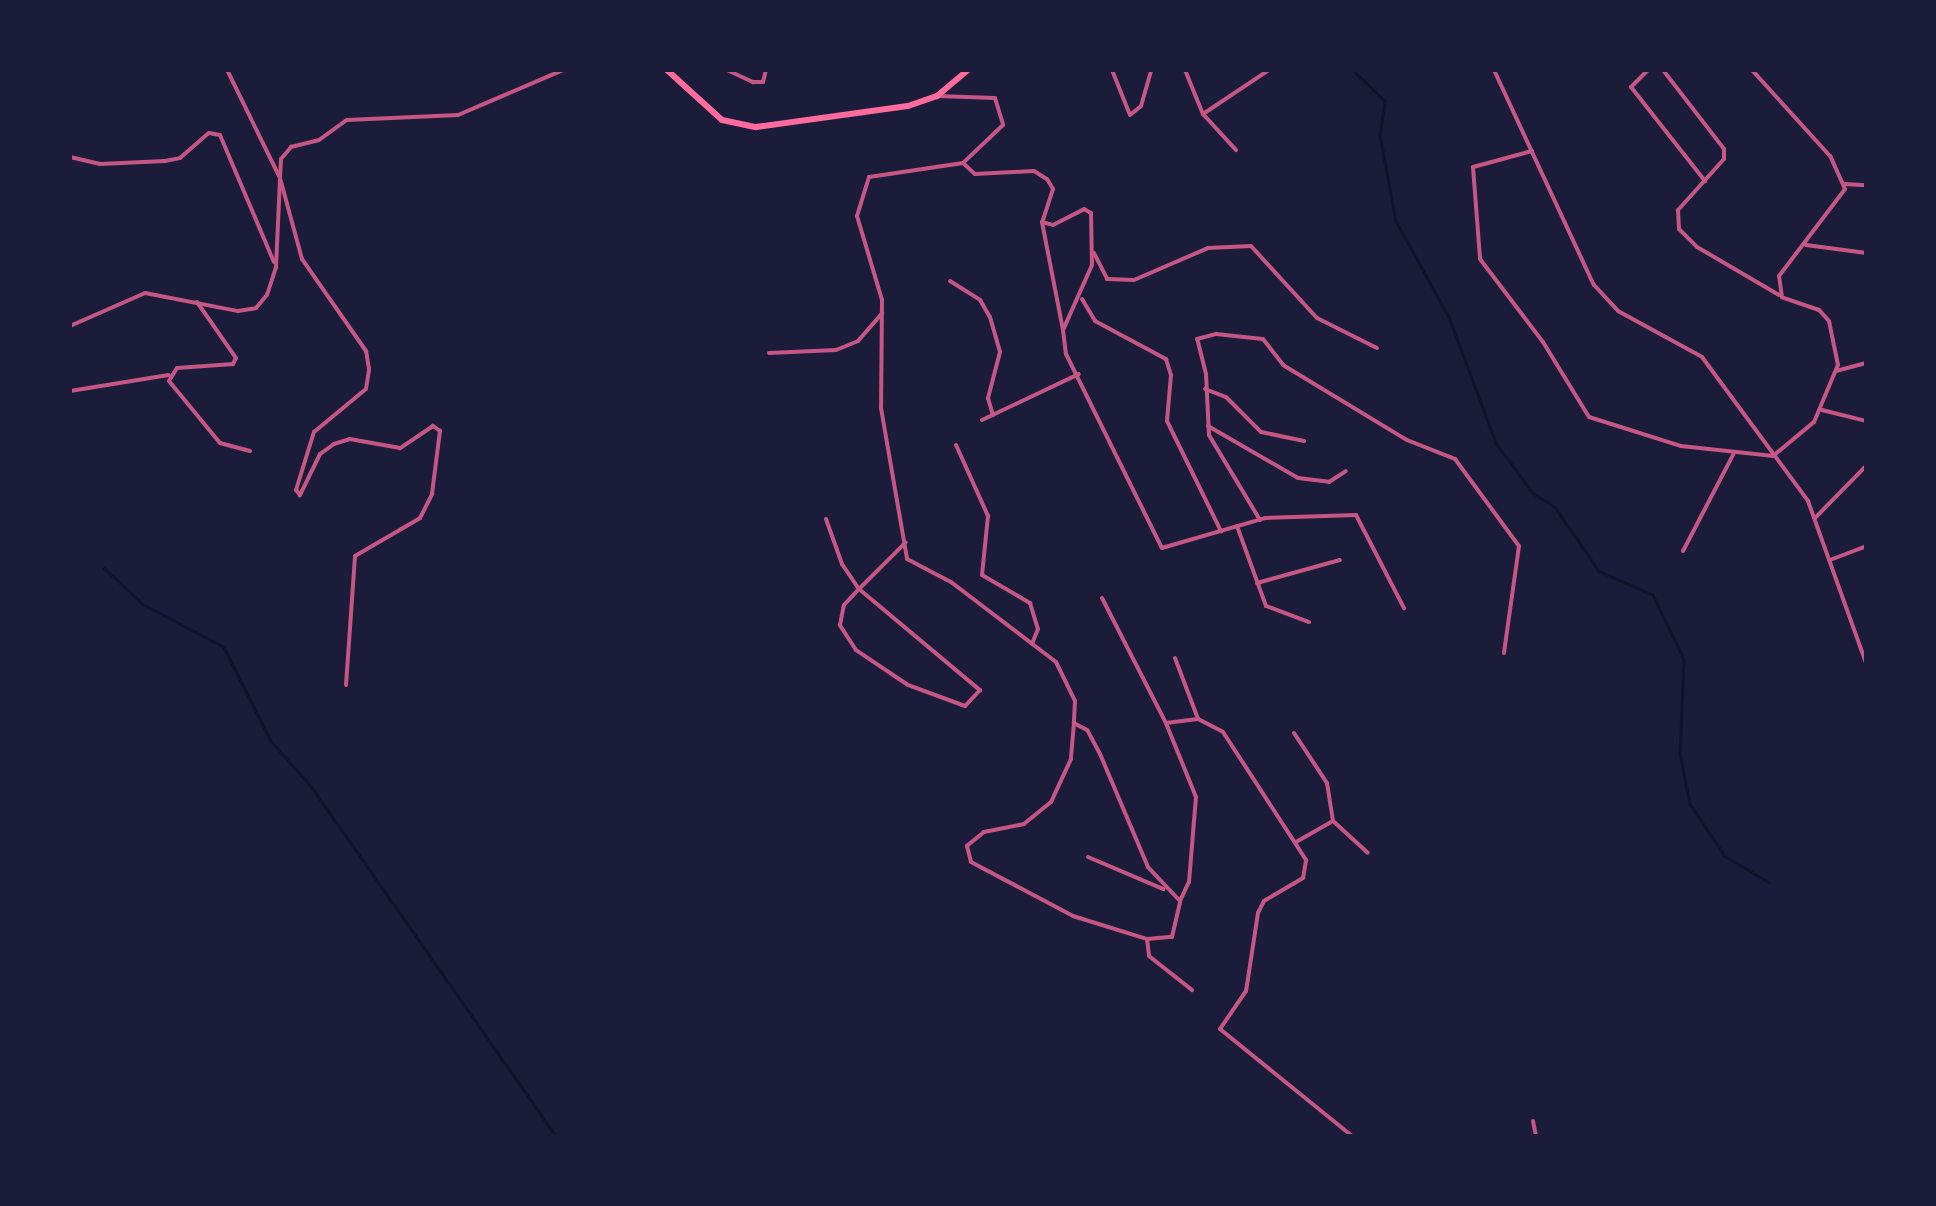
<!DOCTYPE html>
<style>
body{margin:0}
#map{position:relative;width:1936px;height:1206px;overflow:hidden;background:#1b1b3a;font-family:Helvetica,sans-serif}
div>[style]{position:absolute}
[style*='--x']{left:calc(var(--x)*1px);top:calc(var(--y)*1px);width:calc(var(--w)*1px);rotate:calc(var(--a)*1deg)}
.stream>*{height:2.5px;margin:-1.25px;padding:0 1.25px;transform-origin:1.25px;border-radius:1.25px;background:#12122b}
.minor>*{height:4px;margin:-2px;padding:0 2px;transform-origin:2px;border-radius:2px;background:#c65784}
.primary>*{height:6px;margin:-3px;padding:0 3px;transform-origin:3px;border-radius:3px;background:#ff6b9d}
span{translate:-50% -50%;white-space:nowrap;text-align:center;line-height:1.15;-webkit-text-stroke:9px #1b1b3a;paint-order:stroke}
.frame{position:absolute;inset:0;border:72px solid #1b1b3a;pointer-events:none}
</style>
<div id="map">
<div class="stream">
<i style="--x:1353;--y:70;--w:45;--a:44.1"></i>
<i style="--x:1385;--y:101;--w:34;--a:98"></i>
<i style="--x:1380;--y:135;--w:87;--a:79.5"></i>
<i style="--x:1396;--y:221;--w:110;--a:61.1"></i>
<i style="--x:1449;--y:317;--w:134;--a:69.5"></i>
<i style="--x:1496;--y:443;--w:62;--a:53.5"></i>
<i style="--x:1533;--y:493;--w:26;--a:32"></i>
<i style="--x:1555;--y:507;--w:78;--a:55.5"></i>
<i style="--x:1599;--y:571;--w:59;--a:24"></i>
<i style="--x:1653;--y:595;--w:71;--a:64.2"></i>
<i style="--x:1684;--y:659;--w:94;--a:92.4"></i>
<i style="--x:1680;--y:753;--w:52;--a:78.9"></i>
<i style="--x:1690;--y:804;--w:63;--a:56.1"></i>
<i style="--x:1725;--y:856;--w:51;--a:30.6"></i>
<i style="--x:104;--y:568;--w:53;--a:42.7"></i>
<i style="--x:143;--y:604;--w:92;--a:28"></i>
<i style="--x:224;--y:647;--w:105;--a:63.4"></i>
<i style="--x:271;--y:741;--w:60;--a:48.4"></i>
<i style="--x:311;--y:786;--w:427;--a:55"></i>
</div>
<div class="minor">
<i style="--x:727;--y:70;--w:29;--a:25"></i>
<i style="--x:753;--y:82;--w:10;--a:0"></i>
<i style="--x:763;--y:82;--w:12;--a:-76"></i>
<i style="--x:1112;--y:70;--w:48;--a:68.2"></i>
<i style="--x:1130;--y:115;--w:14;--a:-39"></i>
<i style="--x:1141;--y:106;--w:37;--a:-74"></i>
<i style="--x:1185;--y:70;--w:48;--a:67.8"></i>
<i style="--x:1203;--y:114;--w:49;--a:47.5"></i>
<i style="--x:1494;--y:70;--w:237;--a:65.1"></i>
<i style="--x:1594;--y:285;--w:35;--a:47"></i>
<i style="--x:1618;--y:311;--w:96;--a:28.7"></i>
<i style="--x:1702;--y:357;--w:179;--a:53.6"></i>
<i style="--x:1808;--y:501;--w:172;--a:70.3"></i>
<i style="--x:1648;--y:70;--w:24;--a:135"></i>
<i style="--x:1631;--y:87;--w:120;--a:51.8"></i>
<i style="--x:1663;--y:70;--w:100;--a:52.3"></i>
<i style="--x:1724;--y:149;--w:10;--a:90"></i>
<i style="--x:1724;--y:159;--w:69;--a:132"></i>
<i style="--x:1678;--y:210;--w:19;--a:87"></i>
<i style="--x:1679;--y:229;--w:25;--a:45"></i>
<i style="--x:1697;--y:247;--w:95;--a:30.3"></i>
<i style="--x:937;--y:96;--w:58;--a:2"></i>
<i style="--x:995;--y:98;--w:28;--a:73"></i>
<i style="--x:1003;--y:125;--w:55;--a:136.5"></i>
<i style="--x:963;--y:163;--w:95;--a:171.5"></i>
<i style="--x:869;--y:177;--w:41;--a:107.1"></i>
<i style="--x:857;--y:216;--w:88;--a:73.4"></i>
<i style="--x:882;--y:300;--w:108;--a:90.5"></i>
<i style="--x:881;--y:408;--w:153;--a:80.2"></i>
<i style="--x:907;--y:559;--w:50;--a:27.6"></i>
<i style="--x:951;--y:582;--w:132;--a:37.3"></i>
<i style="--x:1056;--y:662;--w:43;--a:64"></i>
<i style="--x:1075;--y:701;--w:22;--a:93"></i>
<i style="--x:1074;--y:723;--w:36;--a:95"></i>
<i style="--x:1071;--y:759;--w:47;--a:114.9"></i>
<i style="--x:1051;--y:802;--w:35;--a:141"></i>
<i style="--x:1024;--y:824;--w:41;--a:168.7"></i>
<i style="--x:984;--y:832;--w:22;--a:141"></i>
<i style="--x:967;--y:846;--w:16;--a:76"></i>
<i style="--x:971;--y:862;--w:115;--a:27.9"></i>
<i style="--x:1073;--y:916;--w:77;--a:17.3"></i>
<i style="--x:1147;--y:939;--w:25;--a:-5"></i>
<i style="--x:1172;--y:937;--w:37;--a:-77"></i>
<i style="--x:1180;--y:901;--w:47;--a:-133.3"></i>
<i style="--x:1148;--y:867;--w:123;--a:-113"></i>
<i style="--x:1100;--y:754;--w:27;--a:-118"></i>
<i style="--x:1087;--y:730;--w:15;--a:-152"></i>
<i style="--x:1203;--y:114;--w:79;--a:-33.7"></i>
<i style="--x:1532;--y:151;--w:61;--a:164.8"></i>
<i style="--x:1473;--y:167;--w:92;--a:85.6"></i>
<i style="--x:1480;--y:259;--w:104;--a:52.8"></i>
<i style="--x:1543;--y:342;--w:88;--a:58.5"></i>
<i style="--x:1589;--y:417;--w:96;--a:17.5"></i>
<i style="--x:1681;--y:446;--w:93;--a:6.2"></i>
<i style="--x:1773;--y:456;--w:53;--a:-39.7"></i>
<i style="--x:1814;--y:422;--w:62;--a:-67.2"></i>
<i style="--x:1838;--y:365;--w:45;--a:-101.6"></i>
<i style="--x:1829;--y:321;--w:15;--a:-132"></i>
<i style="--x:1819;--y:310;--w:39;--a:-161"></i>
<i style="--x:1782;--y:297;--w:21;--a:-98"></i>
<i style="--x:1779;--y:276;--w:109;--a:-52.8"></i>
<i style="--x:1845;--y:189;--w:36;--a:-114"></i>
<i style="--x:1830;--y:156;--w:116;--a:-132.2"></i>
<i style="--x:70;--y:157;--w:31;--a:13"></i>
<i style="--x:100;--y:164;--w:65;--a:-2.6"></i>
<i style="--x:165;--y:161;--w:15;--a:-11"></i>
<i style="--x:180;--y:158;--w:38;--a:-41"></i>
<i style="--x:209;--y:133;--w:11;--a:10"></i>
<i style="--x:220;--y:135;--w:138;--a:67"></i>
<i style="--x:963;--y:163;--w:16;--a:43"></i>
<i style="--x:975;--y:174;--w:59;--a:-2.9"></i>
<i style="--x:1034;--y:171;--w:15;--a:32"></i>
<i style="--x:1047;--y:179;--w:12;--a:59"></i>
<i style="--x:1053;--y:189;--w:35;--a:108"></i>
<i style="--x:1042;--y:222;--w:11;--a:15"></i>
<i style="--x:1053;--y:225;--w:35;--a:-27"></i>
<i style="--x:1084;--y:209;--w:8;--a:30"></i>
<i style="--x:1091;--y:213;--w:52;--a:88.9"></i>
<i style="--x:1092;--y:265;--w:71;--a:114"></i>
<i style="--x:1063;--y:330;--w:24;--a:83"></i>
<i style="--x:1066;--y:354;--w:216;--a:63.7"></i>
<i style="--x:1162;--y:548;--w:107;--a:-16.2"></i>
<i style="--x:1265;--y:518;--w:91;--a:-1.9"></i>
<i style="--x:1356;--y:515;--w:105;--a:62.7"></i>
<i style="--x:1844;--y:184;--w:22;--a:3"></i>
<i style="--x:1042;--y:222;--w:110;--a:79"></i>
<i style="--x:1806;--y:245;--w:61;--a:7.6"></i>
<i style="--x:1094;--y:253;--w:29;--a:63"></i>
<i style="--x:1107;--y:279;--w:27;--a:2"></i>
<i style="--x:1134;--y:280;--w:81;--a:-23.4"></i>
<i style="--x:1208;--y:248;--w:43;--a:-2.7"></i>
<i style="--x:1251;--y:246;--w:98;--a:47.5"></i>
<i style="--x:1317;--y:318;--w:67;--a:26.6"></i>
<i style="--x:950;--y:281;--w:36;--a:32"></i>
<i style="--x:980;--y:300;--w:20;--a:60"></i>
<i style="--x:990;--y:317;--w:36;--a:74"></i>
<i style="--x:1000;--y:352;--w:48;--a:104.6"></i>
<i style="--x:988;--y:398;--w:18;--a:74"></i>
<i style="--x:1082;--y:299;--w:26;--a:59"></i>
<i style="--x:1095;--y:321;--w:81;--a:28.2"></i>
<i style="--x:1166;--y:359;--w:17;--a:73"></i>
<i style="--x:1171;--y:375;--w:46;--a:95"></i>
<i style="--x:1167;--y:421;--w:123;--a:63.9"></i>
<i style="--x:197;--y:302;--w:68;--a:55.1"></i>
<i style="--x:236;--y:358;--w:7;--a:117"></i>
<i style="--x:233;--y:364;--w:56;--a:175.9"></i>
<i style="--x:177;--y:368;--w:15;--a:122"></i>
<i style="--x:169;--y:381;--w:80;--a:50.6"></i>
<i style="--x:220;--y:443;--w:31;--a:15"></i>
<i style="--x:70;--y:326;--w:82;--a:-23.7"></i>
<i style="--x:145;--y:293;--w:95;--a:11"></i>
<i style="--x:238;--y:311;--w:18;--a:-9"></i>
<i style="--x:256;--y:308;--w:17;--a:-50"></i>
<i style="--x:267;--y:295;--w:29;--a:-72"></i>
<i style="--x:276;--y:267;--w:89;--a:-87.4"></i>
<i style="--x:280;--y:178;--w:120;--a:-116.1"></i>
<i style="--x:769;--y:353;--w:67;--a:-2.6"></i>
<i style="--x:836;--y:350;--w:24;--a:-22"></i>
<i style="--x:858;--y:341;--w:37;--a:-49"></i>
<i style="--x:1836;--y:371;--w:31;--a:-15"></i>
<i style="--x:1205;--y:389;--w:22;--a:21"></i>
<i style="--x:1226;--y:397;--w:49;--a:45"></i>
<i style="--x:1261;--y:432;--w:44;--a:11.8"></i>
<i style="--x:70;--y:391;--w:100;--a:-9.2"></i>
<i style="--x:1822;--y:410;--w:45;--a:14"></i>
<i style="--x:982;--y:420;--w:107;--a:-25.4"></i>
<i style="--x:1208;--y:426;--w:104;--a:30"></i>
<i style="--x:1298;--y:478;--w:31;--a:7"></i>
<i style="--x:1329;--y:482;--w:20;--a:-33"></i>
<i style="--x:956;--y:445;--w:78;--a:65.7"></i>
<i style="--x:988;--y:516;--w:59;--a:95.8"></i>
<i style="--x:982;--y:575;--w:56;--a:30.3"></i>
<i style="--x:1030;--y:603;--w:27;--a:73"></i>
<i style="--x:1038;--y:629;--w:16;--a:112"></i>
<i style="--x:1815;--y:518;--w:73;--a:-45.6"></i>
<i style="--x:826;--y:519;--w:48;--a:70.4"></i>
<i style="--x:842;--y:564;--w:30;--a:56"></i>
<i style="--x:859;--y:589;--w:158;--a:39.9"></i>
<i style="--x:980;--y:690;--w:22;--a:133"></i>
<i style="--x:965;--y:706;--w:61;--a:-159.8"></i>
<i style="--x:908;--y:685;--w:63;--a:-146.1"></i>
<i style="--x:856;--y:650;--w:30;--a:-123"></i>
<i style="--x:840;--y:625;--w:20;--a:-79"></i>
<i style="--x:844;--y:605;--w:22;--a:-47"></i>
<i style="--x:859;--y:589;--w:66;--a:-45"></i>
<i style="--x:1260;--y:520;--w:99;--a:-121"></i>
<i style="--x:1209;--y:435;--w:61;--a:-92.8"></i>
<i style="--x:1206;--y:374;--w:36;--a:-104"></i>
<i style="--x:1197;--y:339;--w:20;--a:-15"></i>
<i style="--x:1216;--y:334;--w:47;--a:6.1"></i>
<i style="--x:1263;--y:339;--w:33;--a:52"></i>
<i style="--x:1283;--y:365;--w:145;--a:31.2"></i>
<i style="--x:1407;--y:440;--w:52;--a:21.6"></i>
<i style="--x:1455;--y:459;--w:108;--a:53.7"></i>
<i style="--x:1519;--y:546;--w:108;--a:98"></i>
<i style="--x:1237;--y:526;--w:85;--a:70.1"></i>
<i style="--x:1266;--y:606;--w:46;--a:20.4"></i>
<i style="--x:1683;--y:551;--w:110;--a:-62.5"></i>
<i style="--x:1830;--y:560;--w:39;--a:-21"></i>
<i style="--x:1257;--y:583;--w:86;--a:-15.5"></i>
<i style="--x:1102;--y:598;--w:140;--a:62.9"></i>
<i style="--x:1175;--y:658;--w:65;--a:69.3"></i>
<i style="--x:346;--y:685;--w:129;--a:-86"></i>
<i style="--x:355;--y:556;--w:75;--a:-30.3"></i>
<i style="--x:420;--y:518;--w:27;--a:-63"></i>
<i style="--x:432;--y:494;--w:64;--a:-82.8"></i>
<i style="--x:440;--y:431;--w:9;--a:-144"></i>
<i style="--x:433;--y:426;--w:40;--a:146"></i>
<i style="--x:400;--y:448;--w:51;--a:-169.8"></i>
<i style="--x:350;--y:439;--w:17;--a:163"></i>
<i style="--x:334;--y:444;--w:17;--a:144"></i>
<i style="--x:320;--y:454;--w:46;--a:116"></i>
<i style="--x:300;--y:495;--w:6;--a:-129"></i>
<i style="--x:296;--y:490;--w:61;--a:-72.8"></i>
<i style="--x:314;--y:432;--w:67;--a:-39.6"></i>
<i style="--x:366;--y:389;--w:20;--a:-81"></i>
<i style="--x:369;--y:369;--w:18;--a:-99"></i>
<i style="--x:366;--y:351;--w:112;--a:-124.8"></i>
<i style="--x:302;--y:259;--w:84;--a:-105.2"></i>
<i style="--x:280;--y:178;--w:19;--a:-87"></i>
<i style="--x:281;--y:159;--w:16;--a:-50"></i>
<i style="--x:291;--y:147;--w:29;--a:-14"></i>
<i style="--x:319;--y:140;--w:34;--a:-36"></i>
<i style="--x:347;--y:120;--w:111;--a:-2.6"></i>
<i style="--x:458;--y:115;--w:114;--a:-23.2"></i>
<i style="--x:1294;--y:733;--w:60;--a:56.6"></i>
<i style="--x:1327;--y:783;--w:38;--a:81"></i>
<i style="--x:1333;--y:821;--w:47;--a:42.4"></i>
<i style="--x:1296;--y:842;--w:40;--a:-29.7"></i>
<i style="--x:1088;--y:857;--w:82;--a:23.1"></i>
<i style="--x:1180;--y:901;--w:21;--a:-65"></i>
<i style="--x:1189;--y:882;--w:85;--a:-85.3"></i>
<i style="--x:1196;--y:797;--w:80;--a:-112.1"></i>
<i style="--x:1166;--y:723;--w:32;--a:-7"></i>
<i style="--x:1198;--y:719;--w:28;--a:27"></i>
<i style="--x:1223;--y:732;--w:153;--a:57"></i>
<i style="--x:1306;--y:860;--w:18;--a:99"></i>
<i style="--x:1303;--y:878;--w:45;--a:149.5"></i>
<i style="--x:1264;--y:901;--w:13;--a:117"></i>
<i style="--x:1258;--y:913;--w:79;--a:98.7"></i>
<i style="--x:1246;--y:991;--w:46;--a:124.4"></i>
<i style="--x:1220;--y:1029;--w:170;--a:39"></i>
<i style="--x:1147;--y:939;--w:17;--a:83"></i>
<i style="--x:1149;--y:956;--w:55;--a:38.3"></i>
<i style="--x:1533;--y:1121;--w:15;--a:79"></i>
</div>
<div class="primary">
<i style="--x:667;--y:70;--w:74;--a:42.3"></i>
<i style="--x:722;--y:120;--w:35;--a:12"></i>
<i style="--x:756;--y:127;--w:153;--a:-7.9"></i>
<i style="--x:908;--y:106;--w:31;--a:-19"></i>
<i style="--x:937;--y:96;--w:40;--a:-40"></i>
</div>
<div class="frame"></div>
</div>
